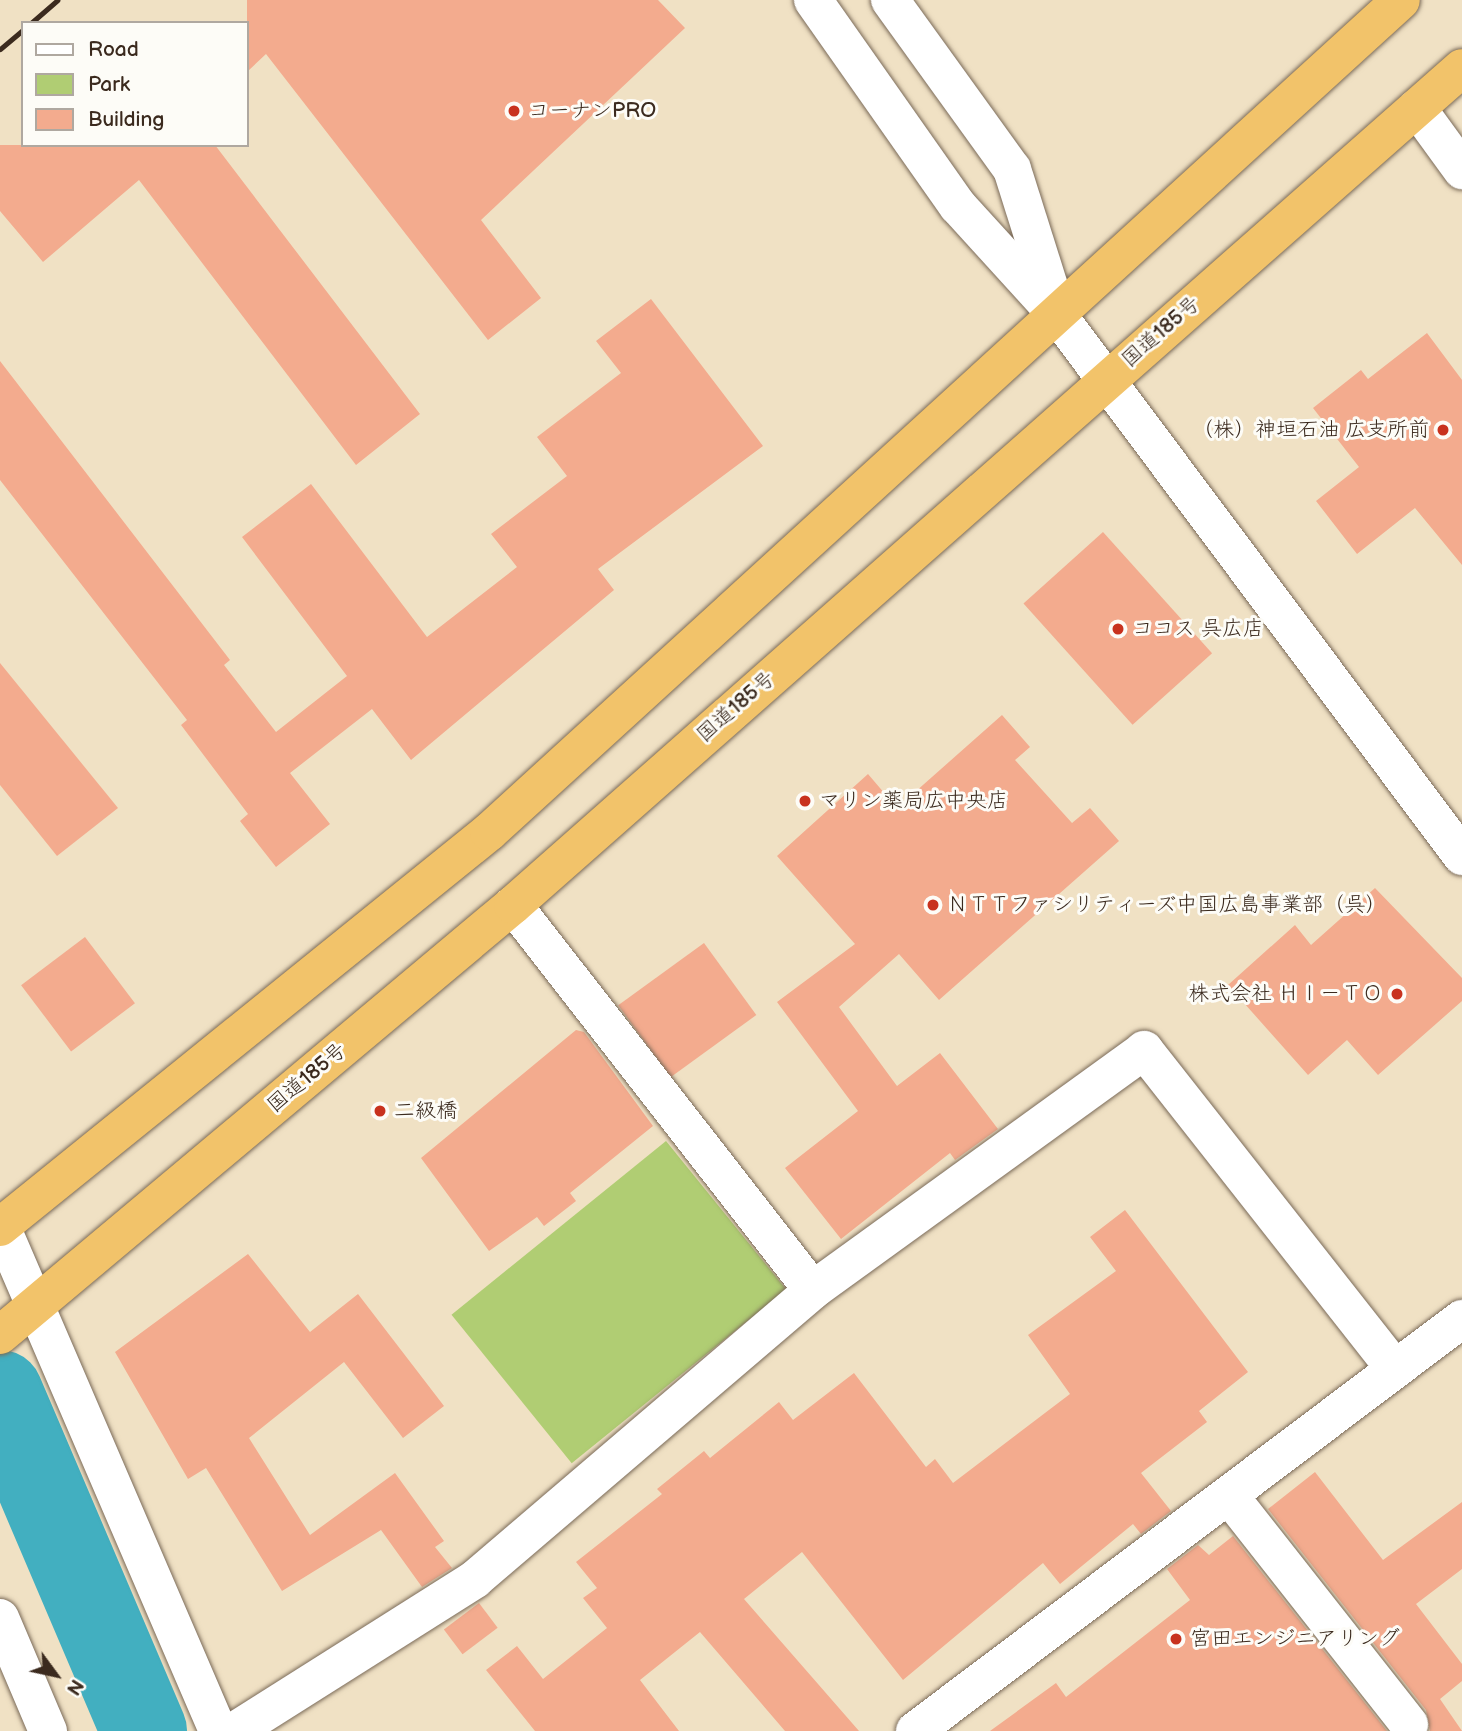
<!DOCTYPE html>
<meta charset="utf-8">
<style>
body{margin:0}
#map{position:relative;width:1462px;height:1731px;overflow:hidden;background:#f0e1c4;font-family:"Balsamiq Sans","Klee One",sans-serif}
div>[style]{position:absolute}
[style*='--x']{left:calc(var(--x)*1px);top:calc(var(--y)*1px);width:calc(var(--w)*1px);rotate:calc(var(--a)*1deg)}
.green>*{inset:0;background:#b0cd73;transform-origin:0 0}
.river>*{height:86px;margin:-43px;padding:0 43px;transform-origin:43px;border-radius:43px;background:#42afc0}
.building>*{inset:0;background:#f3ab8e;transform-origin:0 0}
.roads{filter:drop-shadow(0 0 2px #7a6a58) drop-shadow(0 0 2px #7a6a58)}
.minor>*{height:38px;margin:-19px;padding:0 19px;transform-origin:19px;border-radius:19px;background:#fff}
.highway>*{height:38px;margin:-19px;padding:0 19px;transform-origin:19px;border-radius:19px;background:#f2c36a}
.rail>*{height:5px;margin:-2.5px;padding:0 2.5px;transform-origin:2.5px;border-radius:2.5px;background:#3b2a1e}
.dots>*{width:19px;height:19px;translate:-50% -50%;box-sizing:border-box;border:4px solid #fdfcf7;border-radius:50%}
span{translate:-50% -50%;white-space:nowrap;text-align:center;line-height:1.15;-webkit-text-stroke:6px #fdfcf7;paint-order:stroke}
.poi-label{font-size:21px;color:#3b2a1e}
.left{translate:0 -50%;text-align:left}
.right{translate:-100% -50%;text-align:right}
.street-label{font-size:21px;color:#3b2a1e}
.legend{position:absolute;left:21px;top:21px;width:228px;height:126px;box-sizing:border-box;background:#fdfcf7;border:2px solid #afa8a0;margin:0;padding:9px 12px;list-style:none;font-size:21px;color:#3b2a1e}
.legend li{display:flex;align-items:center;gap:14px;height:35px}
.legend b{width:35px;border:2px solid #afa8a0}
.north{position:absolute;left:21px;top:1640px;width:70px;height:70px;-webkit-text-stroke:5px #fdfcf7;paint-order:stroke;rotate:123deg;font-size:19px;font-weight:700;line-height:28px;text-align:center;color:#3b2a1e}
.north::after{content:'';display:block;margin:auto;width:24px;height:32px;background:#3b2a1e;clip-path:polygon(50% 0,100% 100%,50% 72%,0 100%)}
</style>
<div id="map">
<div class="green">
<i style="left:666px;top:1141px;width:191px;height:276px;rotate:51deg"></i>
</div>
<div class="river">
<i style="--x:0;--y:1393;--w:367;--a:66.9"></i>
</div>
<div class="building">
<i style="clip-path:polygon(247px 0,658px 0,685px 28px,481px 220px,541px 298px,488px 340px,266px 54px,247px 72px)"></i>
<i style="clip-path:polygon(0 145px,215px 145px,420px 414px,356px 465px,139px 180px,43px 262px,0 211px)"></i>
<i style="clip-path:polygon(651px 299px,763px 446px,598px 569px,614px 590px,411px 760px,372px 709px,290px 773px,330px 824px,276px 867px,240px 821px,248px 814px,181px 725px,187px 720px,0 480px,0 361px,230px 660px,224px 665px,276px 732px,347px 676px,242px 537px,311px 484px,427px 637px,517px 567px,491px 534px,567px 476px,537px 437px,621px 373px,596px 341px)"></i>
<i style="clip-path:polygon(1427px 333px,1462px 380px,1462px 565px,1415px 508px,1357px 554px,1316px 501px,1359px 467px,1313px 408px,1361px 370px,1368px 379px)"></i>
<i style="left:1103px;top:532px;width:163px;height:107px;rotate:48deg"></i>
<i style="clip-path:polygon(0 663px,118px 808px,57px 856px,0 785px)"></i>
<i style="clip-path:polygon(1002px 715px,1030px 747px,1015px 760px,1072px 823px,1090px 808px,1119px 841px,939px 1000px,899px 954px,839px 1007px,897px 1086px,940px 1053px,998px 1129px,955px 1160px,950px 1153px,841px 1239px,785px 1168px,858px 1111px,777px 1002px,855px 944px,777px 856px,868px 774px,897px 808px)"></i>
<i style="clip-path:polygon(1375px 888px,1462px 978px,1462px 1001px,1378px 1075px,1347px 1040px,1308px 1075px,1228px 985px,1295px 925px,1311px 945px)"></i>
<i style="left:85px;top:937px;width:83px;height:80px;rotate:53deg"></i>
<i style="left:704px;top:943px;width:89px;height:106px;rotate:54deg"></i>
<i style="clip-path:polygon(576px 1030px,584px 1032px,653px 1126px,570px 1193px,576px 1201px,544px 1226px,537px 1217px,489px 1251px,421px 1158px)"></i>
<i style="clip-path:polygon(1125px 1210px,1248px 1372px,1199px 1411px,1207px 1422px,1141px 1473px,1171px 1511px,1141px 1534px,1133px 1524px,1060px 1584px,1043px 1563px,903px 1680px,802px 1552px,744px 1599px,859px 1731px,785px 1731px,700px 1632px,640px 1680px,679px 1731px,535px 1731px,486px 1670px,517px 1646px,543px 1679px,607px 1628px,583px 1598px,597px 1588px,576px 1562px,662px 1494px,657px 1489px,704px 1451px,710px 1458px,779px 1402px,793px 1420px,854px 1373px,926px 1467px,935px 1459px,953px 1483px,1070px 1394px,1028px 1335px,1116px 1271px,1090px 1237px)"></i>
<i style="clip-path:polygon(248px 1254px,310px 1332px,358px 1294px,444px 1406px,403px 1438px,344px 1362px,249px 1438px,310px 1535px,395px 1473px,444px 1541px,435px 1547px,452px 1568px,422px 1587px,381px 1530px,282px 1591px,206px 1468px,188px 1479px,115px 1352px)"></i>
<i style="clip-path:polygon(1315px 1472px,1383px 1560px,1462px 1502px,1462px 1569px,1416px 1604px,1462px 1664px,1462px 1681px,1440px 1699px,1462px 1731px,1430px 1731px,1426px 1710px,1268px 1509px)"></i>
<i style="clip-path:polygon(1233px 1536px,1387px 1731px,990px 1731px,1056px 1683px,1066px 1697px,1190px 1600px,1167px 1569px,1198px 1545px,1209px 1555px)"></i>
<i style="left:479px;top:1603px;width:31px;height:44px;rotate:53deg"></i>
</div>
<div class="roads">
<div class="minor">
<i style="--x:813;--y:0;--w:252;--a:54.9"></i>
<i style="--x:958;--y:206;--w:150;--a:47.7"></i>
<i style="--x:1059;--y:317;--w:673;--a:53.22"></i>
<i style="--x:890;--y:0;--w:208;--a:54.2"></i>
<i style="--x:1012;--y:169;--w:143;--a:72.5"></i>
<i style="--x:1417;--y:108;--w:77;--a:54"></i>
<i style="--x:513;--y:905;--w:488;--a:52.1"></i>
<i style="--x:0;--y:1224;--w:552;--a:66.73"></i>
<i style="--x:1231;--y:1498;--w:288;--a:51.8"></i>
<i style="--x:0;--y:1618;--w:123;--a:67"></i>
<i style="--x:235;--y:1731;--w:284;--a:-32.3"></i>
<i style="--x:475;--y:1579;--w:445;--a:-40.5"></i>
<i style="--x:813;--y:1290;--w:409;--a:-35.9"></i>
<i style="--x:1144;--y:1050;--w:406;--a:51.8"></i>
<i style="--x:915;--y:1731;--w:685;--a:-36.99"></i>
</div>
<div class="highway">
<i style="--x:0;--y:1227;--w:629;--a:-38.93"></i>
<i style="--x:489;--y:832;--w:1234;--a:-42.37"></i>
<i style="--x:0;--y:1335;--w:669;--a:-39.97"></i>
<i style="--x:513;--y:905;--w:1265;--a:-41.41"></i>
</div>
</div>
<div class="rail">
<i style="--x:31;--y:23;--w:35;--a:-41"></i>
<i style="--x:0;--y:49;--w:30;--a:-40"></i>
</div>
<div class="dots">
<i style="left:514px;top:111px;background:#c8321e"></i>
<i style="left:1443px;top:430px;background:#c8321e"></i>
<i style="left:1118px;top:629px;background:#c8321e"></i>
<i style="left:805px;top:801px;background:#c8321e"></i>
<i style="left:933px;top:905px;background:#c8321e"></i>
<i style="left:1397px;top:994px;background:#c8321e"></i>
<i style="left:380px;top:1111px;background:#c8321e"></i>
<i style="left:1176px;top:1639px;background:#c8321e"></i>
</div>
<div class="poi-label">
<span class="left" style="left:528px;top:111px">コーナンPRO</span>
<span class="right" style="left:1429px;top:430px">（株）神垣石油 広支所前</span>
<span class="left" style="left:1132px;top:629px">ココス 呉広店</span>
<span class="left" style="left:819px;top:801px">マリン薬局広中央店</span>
<span class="left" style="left:947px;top:905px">ＮＴＴファシリティーズ中国広島事業部（呉）</span>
<span class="right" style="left:1383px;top:994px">株式会社 ＨＩ－ＴＯ</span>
<span class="left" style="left:394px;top:1111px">二級橋</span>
<span class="left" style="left:1190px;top:1639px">宮田エンジニアリング</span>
</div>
<div class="street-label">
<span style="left:1161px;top:332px;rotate:-41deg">国道185号</span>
<span style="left:736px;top:707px;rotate:-41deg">国道185号</span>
<span style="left:307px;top:1078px;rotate:-40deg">国道185号</span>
</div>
<ul class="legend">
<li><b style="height:9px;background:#fff"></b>Road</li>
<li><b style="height:19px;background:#b0cd73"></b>Park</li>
<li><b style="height:19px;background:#f3ab8e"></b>Building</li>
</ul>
<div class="north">N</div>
</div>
